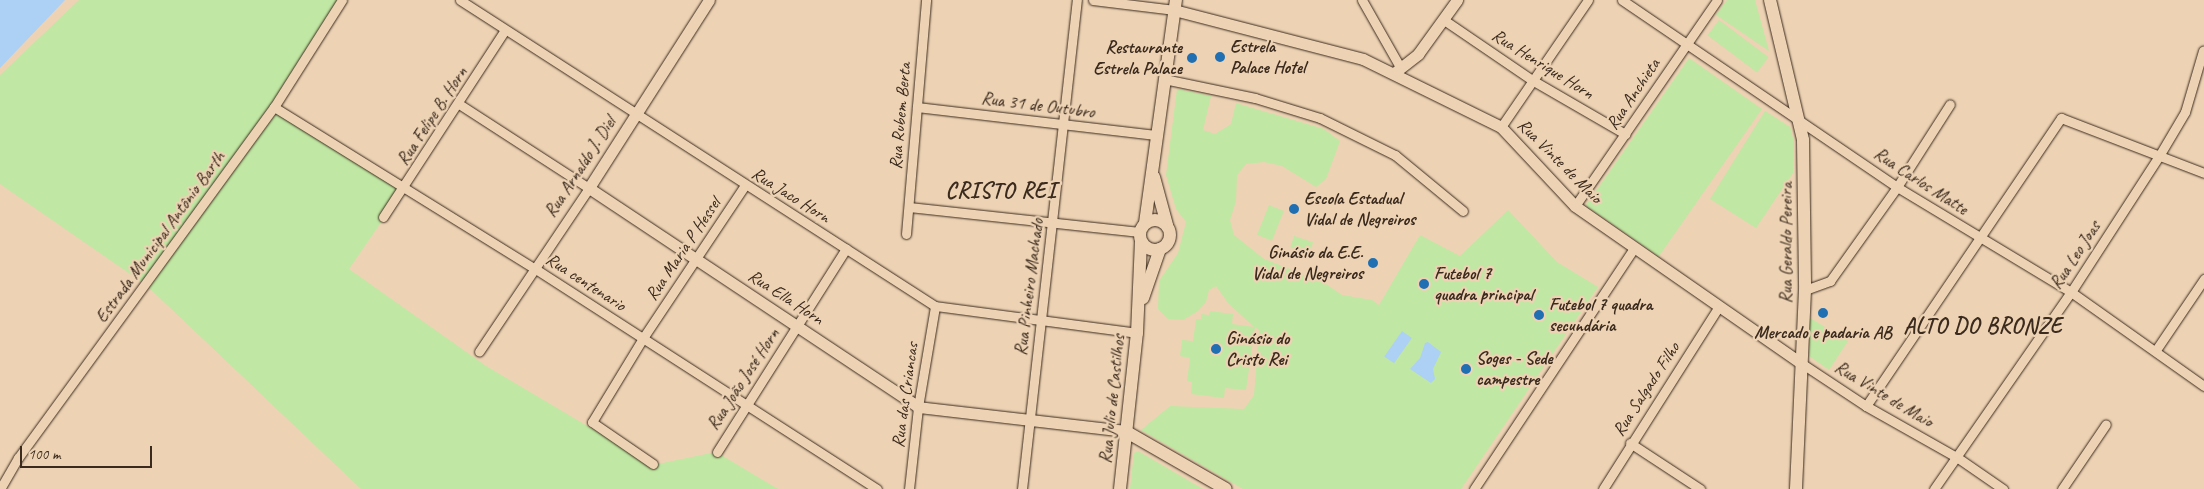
<!DOCTYPE html>
<meta charset="utf-8">
<style>
body{margin:0}
#map{position:relative;width:2204px;height:489px;overflow:hidden;background:#edd3b4;font-family:Caveat,sans-serif}
div>[style]{position:absolute}
[style*='--x']{left:calc(var(--x)*1px);top:calc(var(--y)*1px);width:calc(var(--w)*1px);rotate:calc(var(--a)*1deg)}
.green>*{inset:0;background:#c0e7a3;transform-origin:0 0}
.water>*{inset:0;background:#add0f5;transform-origin:0 0}
.roads{filter:drop-shadow(0 0 1px #3b2a1e) drop-shadow(0 0 1px #3b2a1e)}
.minor>*{height:9px;margin:-4.5px;padding:0 4.5px;transform-origin:4.5px;border-radius:4.5px;background:#edd3b4}
.tertiary>*{height:11px;margin:-5.5px;padding:0 5.5px;transform-origin:5.5px;border-radius:5.5px;background:#edd3b4}
.secondary>*{height:12px;margin:-6px;padding:0 6px;transform-origin:6px;border-radius:6px;background:#edd3b4}
.secondary>.ring{margin:-6px;padding:0;box-sizing:content-box;background:none;border:12px solid #edd3b4;border-radius:50%}
.dots>*{width:14px;height:14px;translate:-50% -50%;box-sizing:border-box;border:2px solid #edd3b4;border-radius:50%}
span{translate:-50% -50%;white-space:nowrap;text-align:center;line-height:1.15;-webkit-text-stroke:4.5px #edd3b4;paint-order:stroke}
.poi-label{font-size:18px;color:#3b2a1e;font-weight:700}
.left{translate:0 -50%;text-align:left}
.right{translate:-100% -50%;text-align:right}
.street-label{font-size:18px;color:#3b2a1e}
.district-label{font-size:22px;color:#3b2a1e;font-weight:700;letter-spacing:1px}
.scale{position:absolute;left:20px;top:446px;width:132px;height:22px;box-sizing:border-box;border:2px solid #3b2a1e;border-top:0;padding-left:6px;font-size:15px;line-height:18px;white-space:nowrap;color:#3b2a1e;-webkit-text-stroke:4px #edd3b4;paint-order:stroke}
</style>
<div id="map">
<div class="green">
<i style="clip-path:polygon(79px 0,342px 0,274px 107px,404px 189px,349px 269px,486px 366px,653px 465px,716px 452px,778px 489px,361px 489px,146px 285px,0 184px,0 75px)"></i>
<i style="clip-path:polygon(1727px 0,1755px 0,1769px 51px,1716px 15px)"></i>
<i style="left:1719px;top:20px;width:62px;height:19px;rotate:37deg"></i>
<i style="left:1689px;top:58px;width:89px;height:180px;rotate:35deg"></i>
<i style="clip-path:polygon(1177px 89px,1211px 96px,1203px 130px,1215px 134px,1231px 124px,1236px 103px,1324px 129px,1340px 141px,1326px 179px,1316px 187px,1282px 166px,1264px 162px,1246px 164px,1237px 175px,1236px 201px,1230px 220px,1234px 235px,1264px 259px,1323px 282px,1342px 295px,1372px 300px,1379px 305px,1420px 235px,1460px 256px,1508px 210px,1557px 262px,1598px 287px,1461px 489px,1243px 489px,1141px 430px,1170px 406px,1244px 409px,1254px 395px,1259px 330px,1255px 327px,1246px 390px,1225px 388px,1224px 398px,1191px 394px,1192px 382px,1187px 381px,1190px 358px,1180px 356px,1182px 340px,1193px 341px,1196px 319px,1201px 319px,1201px 314px,1209px 315px,1210px 311px,1233px 314px,1232px 324px,1254px 327px,1228px 303px,1216px 286px,1209px 290px,1206px 302px,1198px 311px,1183px 320px,1168px 319px,1158px 309px,1159px 281px,1178px 253px,1186px 222px,1176px 209px,1166px 175px)"></i>
<i style="clip-path:polygon(1765px 111px,1790px 127px,1794px 142px,1793px 173px,1756px 228px,1710px 199px)"></i>
<i style="left:1269px;top:205px;width:16px;height:32px;rotate:22deg"></i>
<i style="left:1294px;top:236px;width:20px;height:12px;rotate:18deg"></i>
<i style="clip-path:polygon(1810px 318px,1848px 341px,1829px 370px,1809px 356px)"></i>
<i style="clip-path:polygon(1138px 451px,1203px 489px,1130px 489px,1134px 453px)"></i>
</div>
<div class="water">
<i style="clip-path:polygon(0 0,65px 0,0 68px)"></i>
<i style="left:1402px;top:331px;width:12px;height:31px;rotate:35deg"></i>
<i style="clip-path:polygon(1428px 342px,1441px 352px,1433px 369px,1435px 379px,1431px 383px,1410px 369px,1420px 358px,1425px 343px)"></i>
</div>
<div class="roads">
<div class="minor">
<i style="--x:460;--y:0;--w:565;--a:32.79"></i>
<i style="--x:935;--y:306;--w:204;--a:7.6"></i>
<i style="--x:1093;--y:0;--w:82;--a:7"></i>
<i style="--x:1362;--y:0;--w:77;--a:60.4"></i>
<i style="--x:1622;--y:0;--w:333;--a:34.2"></i>
<i style="--x:1897;--y:187;--w:203;--a:31.1"></i>
<i style="--x:2071;--y:292;--w:163;--a:35.3"></i>
<i style="--x:1444;--y:20;--w:107;--a:34.3"></i>
<i style="--x:1532;--y:80;--w:108;--a:30.1"></i>
<i style="--x:1164;--y:79;--w:93;--a:11.8"></i>
<i style="--x:1255;--y:98;--w:68;--a:17.1"></i>
<i style="--x:1320;--y:118;--w:84;--a:26.3"></i>
<i style="--x:1395;--y:155;--w:88;--a:39.5"></i>
<i style="--x:459;--y:104;--w:155;--a:32.9"></i>
<i style="--x:589;--y:188;--w:197;--a:123.9"></i>
<i style="--x:274;--y:107;--w:306;--a:31.8"></i>
<i style="--x:534;--y:268;--w:408;--a:32.8"></i>
<i style="--x:917;--y:107;--w:240;--a:6.7"></i>
<i style="--x:1501;--y:127;--w:154;--a:-55.6"></i>
<i style="--x:1575;--y:206;--w:250;--a:-55.4"></i>
<i style="--x:909;--y:207;--w:232;--a:6.2"></i>
<i style="--x:383;--y:217;--w:223;--a:-56.9"></i>
<i style="--x:906;--y:234;--w:235;--a:-85.1"></i>
<i style="--x:1805;--y:290;--w:27;--a:-20"></i>
<i style="--x:1830;--y:281;--w:115;--a:-54.5"></i>
<i style="--x:1897;--y:187;--w:98;--a:-57.4"></i>
<i style="--x:2156;--y:350;--w:86;--a:-55.9"></i>
<i style="--x:1801;--y:363;--w:78;--a:33.5"></i>
<i style="--x:1866;--y:406;--w:106;--a:29.5"></i>
<i style="--x:1958;--y:458;--w:55;--a:34.6"></i>
<i style="--x:1866;--y:406;--w:348;--a:-55.9"></i>
<i style="--x:2061;--y:118;--w:153;--a:21"></i>
<i style="--x:1630;--y:443;--w:84;--a:33.3"></i>
<i style="--x:717;--y:452;--w:241;--a:-57.6"></i>
<i style="--x:653;--y:464;--w:74;--a:-145.5"></i>
<i style="--x:592;--y:422;--w:98;--a:-58.7"></i>
<i style="--x:643;--y:338;--w:184;--a:-56.3"></i>
<i style="--x:0;--y:489;--w:36;--a:-60"></i>
<i style="--x:18;--y:458;--w:434;--a:-53.9"></i>
<i style="--x:274;--y:107;--w:127;--a:-57.6"></i>
<i style="--x:909;--y:489;--w:82;--a:-83.7"></i>
<i style="--x:918;--y:407;--w:102;--a:-80.4"></i>
<i style="--x:1022;--y:489;--w:492;--a:-83.6"></i>
<i style="--x:1474;--y:489;--w:289;--a:-56.4"></i>
<i style="--x:1603;--y:489;--w:214;--a:-57.6"></i>
<i style="--x:1934;--y:489;--w:240;--a:-55.2"></i>
<i style="--x:2071;--y:292;--w:162;--a:-57.1"></i>
<i style="--x:2159;--y:156;--w:51;--a:-59.4"></i>
<i style="--x:2185;--y:112;--w:64;--a:-73.6"></i>
<i style="--x:2062;--y:489;--w:78;--a:-55.9"></i>
</div>
<div class="tertiary">
<i style="--x:709;--y:0;--w:223;--a:122.6"></i>
<i style="--x:589;--y:188;--w:395;--a:33.6"></i>
<i style="--x:918;--y:407;--w:208;--a:6.6"></i>
<i style="--x:1174;--y:10;--w:195;--a:14.5"></i>
<i style="--x:1363;--y:59;--w:154;--a:26.2"></i>
<i style="--x:1501;--y:127;--w:108;--a:46.9"></i>
<i style="--x:1575;--y:206;--w:275;--a:34.8"></i>
<i style="--x:1394;--y:73;--w:31;--a:-38"></i>
<i style="--x:1418;--y:54;--w:67;--a:-54.2"></i>
</div>
<div class="secondary">
<i style="--x:1770;--y:0;--w:144;--a:76.7"></i>
<i style="--x:1803;--y:140;--w:150;--a:89.2"></i>
<i style="--x:1805;--y:290;--w:199;--a:92.6"></i>
<i style="--x:1154;--y:177;--w:50;--a:74.8"></i>
<i class="ring" style="left:1140px;top:220px;width:18px;height:18px"></i>
<i style="--x:1145;--y:223;--w:225;--a:-82.1"></i>
<i style="--x:1143;--y:298;--w:52;--a:-70.9"></i>
<i style="--x:1125;--y:431;--w:116;--a:29.9"></i>
<i style="--x:1120;--y:489;--w:157;--a:-83.8"></i>
<i style="--x:1137;--y:333;--w:91;--a:-87.5"></i>
</div>
</div>
<div class="dots">
<i style="left:1220px;top:57px;background:#1f6fb2"></i>
<i style="left:1192px;top:58px;background:#1f6fb2"></i>
<i style="left:1294px;top:209px;background:#1f6fb2"></i>
<i style="left:1373px;top:263px;background:#1f6fb2"></i>
<i style="left:1424px;top:284px;background:#1f6fb2"></i>
<i style="left:1823px;top:313px;background:#1f6fb2"></i>
<i style="left:1539px;top:315px;background:#1f6fb2"></i>
<i style="left:1216px;top:349px;background:#1f6fb2"></i>
<i style="left:1466px;top:369px;background:#1f6fb2"></i>
</div>
<div class="poi-label">
<span class="left" style="left:1230px;top:57px">Estrela<br>Palace Hotel</span>
<span class="right" style="left:1182px;top:58px">Restaurante<br>Estrela Palace</span>
<span class="left" style="left:1304px;top:209px">Escola Estadual<br>Vidal de Negreiros</span>
<span class="right" style="left:1363px;top:263px">Ginásio da E.E.<br>Vidal de Negreiros</span>
<span class="left" style="left:1434px;top:284px">Futebol 7<br>quadra principal</span>
<span class="left" style="left:1549px;top:315px">Futebol 7 quadra<br>secundária</span>
<span style="left:1823px;top:332px">Mercado e padaria AB</span>
<span class="left" style="left:1226px;top:349px">Ginásio do<br>Cristo Rei</span>
<span class="left" style="left:1476px;top:369px">Soges - Sede<br>campestre</span>
</div>
<div class="street-label">
<span style="left:1543px;top:64px;rotate:32deg">Rua Henrique Horn</span>
<span style="left:1633px;top:94px;rotate:-56deg">Rua Anchieta</span>
<span style="left:1038px;top:105px;rotate:7deg">Rua 31 de Outubro</span>
<span style="left:432px;top:116px;rotate:-57deg">Rua Felipe B. Horn</span>
<span style="left:900px;top:116px;rotate:-85deg">Rua Rubem Berta</span>
<span style="left:1560px;top:161px;rotate:45deg">Rua Vinte de Maio</span>
<span style="left:580px;top:167px;rotate:-57deg">Rua Arnaldo J. Diel</span>
<span style="left:1921px;top:181px;rotate:33deg">Rua Carlos Matte</span>
<span style="left:791px;top:195px;rotate:32deg">Rua Jaco Horn</span>
<span style="left:160px;top:237px;rotate:-54deg">Estrada Municipal Antônio Barth</span>
<span style="left:1786px;top:243px;rotate:-90deg">Rua Geraldo Pereira</span>
<span style="left:683px;top:249px;rotate:-56deg">Rua Maria P Hessel</span>
<span style="left:2075px;top:255px;rotate:-57deg">Rua Leo Joas</span>
<span style="left:586px;top:282px;rotate:33deg">Rua centenario</span>
<span style="left:1029px;top:287px;rotate:-83deg">Rua Pinheiro Machado</span>
<span style="left:786px;top:297px;rotate:33deg">Rua Ella Horn</span>
<span style="left:743px;top:379px;rotate:-57deg">Rua João José Horn</span>
<span style="left:1646px;top:389px;rotate:-57deg">Rua Salgado Filho</span>
<span style="left:1884px;top:394px;rotate:31deg">Rua Vinte de Maio</span>
<span style="left:905px;top:395px;rotate:-82deg">Rua das Criancas</span>
<span style="left:1112px;top:399px;rotate:-84deg">Rua Julio de Castilhos</span>
</div>
<div class="district-label">
<span style="left:1001px;top:192px">CRISTO REI</span>
<span style="left:1983px;top:327px">ALTO DO BRONZE</span>
</div>
<div class="scale">100 m</div>
</div>
